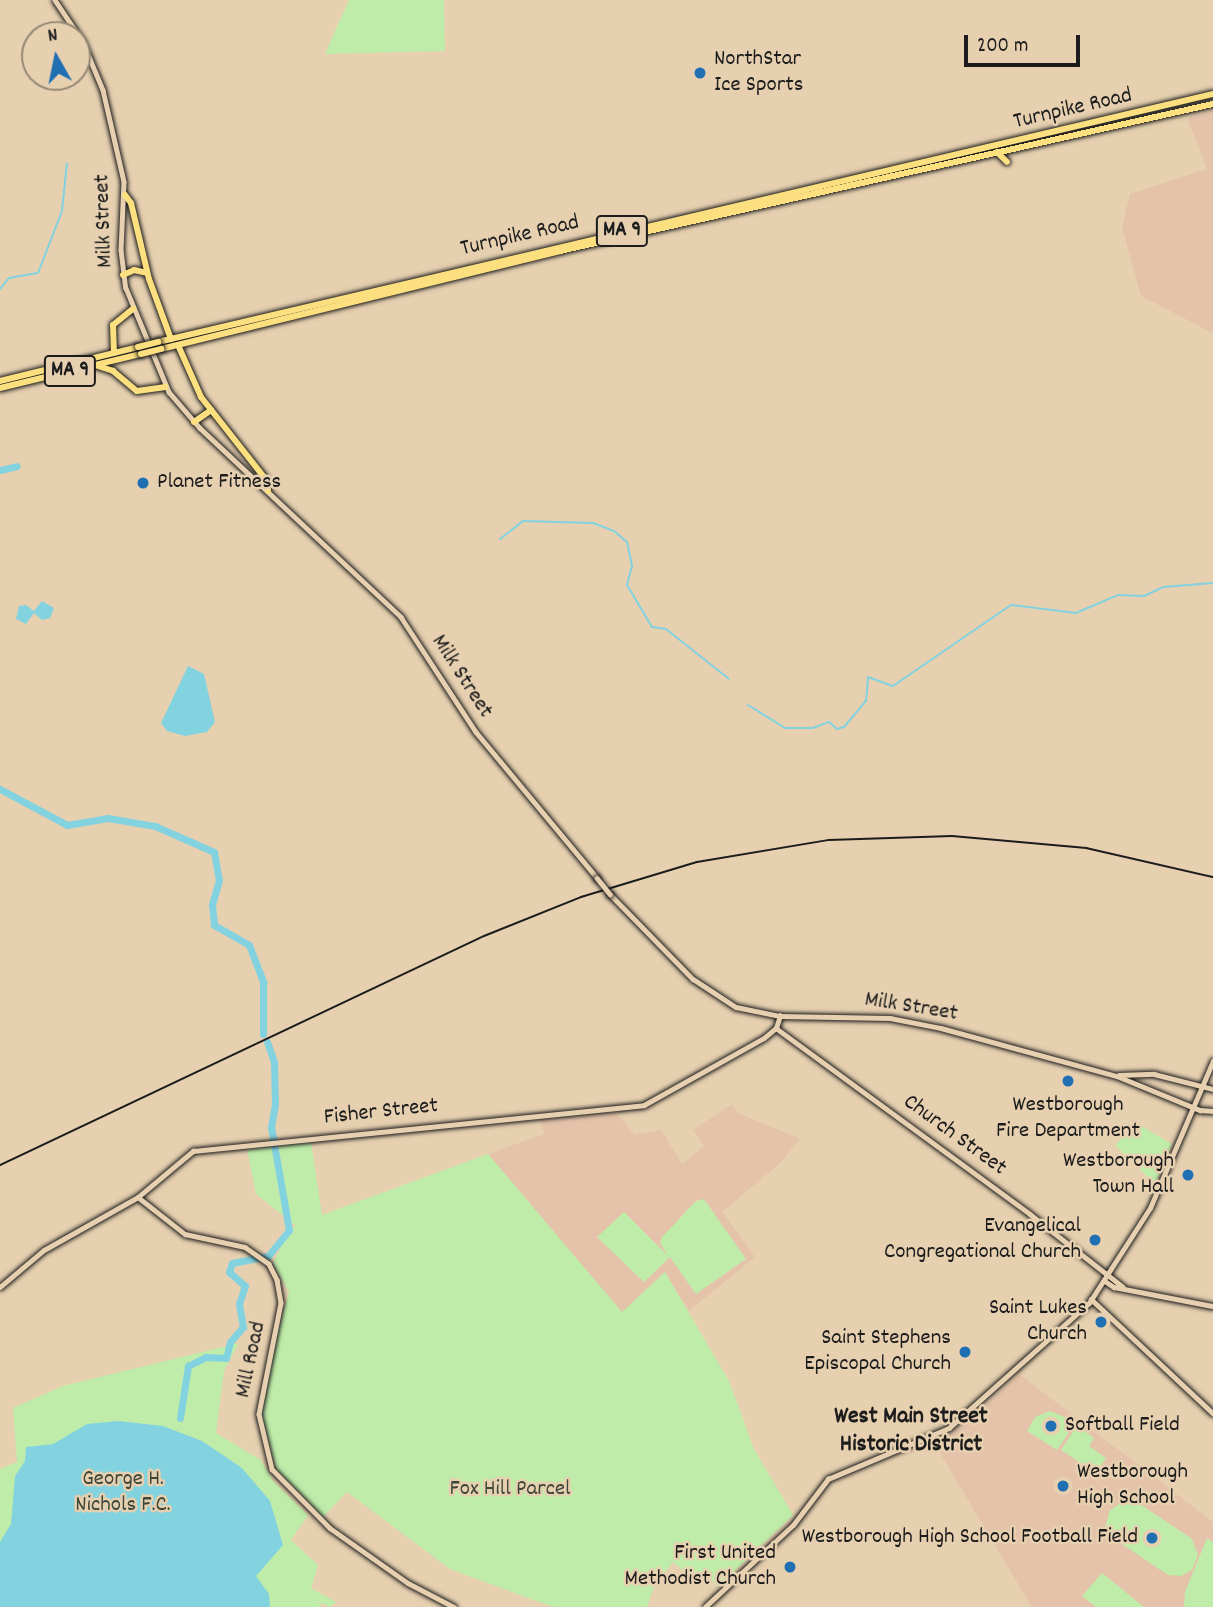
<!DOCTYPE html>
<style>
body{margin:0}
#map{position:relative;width:1213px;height:1607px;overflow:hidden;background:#e6d0b0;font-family:Dekko,sans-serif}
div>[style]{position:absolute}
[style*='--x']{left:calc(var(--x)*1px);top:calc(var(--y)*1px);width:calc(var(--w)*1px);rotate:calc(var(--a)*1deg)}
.built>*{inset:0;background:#e4c3aa}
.green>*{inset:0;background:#bfeca9}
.water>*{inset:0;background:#83d2e0}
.stream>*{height:2px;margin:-1px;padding:0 1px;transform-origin:1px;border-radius:1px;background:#83d2e0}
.river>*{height:7px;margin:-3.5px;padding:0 3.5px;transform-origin:3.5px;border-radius:3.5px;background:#83d2e0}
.roads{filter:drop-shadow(0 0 2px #1c1c1c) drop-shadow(0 0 2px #1c1c1c)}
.secondary>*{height:4.5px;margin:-2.25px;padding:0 2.25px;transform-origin:2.25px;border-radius:2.25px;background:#e6d0b0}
.highway>*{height:6px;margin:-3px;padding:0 3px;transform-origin:3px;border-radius:3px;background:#fce080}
.rail>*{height:2px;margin:-1px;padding:0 1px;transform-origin:1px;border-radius:1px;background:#1c1c1c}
.bridges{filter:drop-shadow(0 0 2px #1c1c1c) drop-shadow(0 0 2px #1c1c1c)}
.secondary-bridge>*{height:4.5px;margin:-2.25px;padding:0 2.25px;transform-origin:2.25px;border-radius:2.25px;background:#e6d0b0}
.highway-bridge>*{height:6px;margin:-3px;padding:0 3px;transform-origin:3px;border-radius:3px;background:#fce080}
.dots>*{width:19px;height:19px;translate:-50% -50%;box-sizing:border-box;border:4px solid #e6d0b0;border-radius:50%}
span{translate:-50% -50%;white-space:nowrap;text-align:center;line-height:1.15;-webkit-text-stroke:5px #e6d0b0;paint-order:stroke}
.shield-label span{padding:2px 5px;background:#e6d0b0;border:2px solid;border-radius:5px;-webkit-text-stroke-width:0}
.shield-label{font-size:21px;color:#1c1c1c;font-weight:700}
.poi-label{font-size:23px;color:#1c1c1c}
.left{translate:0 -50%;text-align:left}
.right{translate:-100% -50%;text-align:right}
.street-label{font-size:23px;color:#1c1c1c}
.park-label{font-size:23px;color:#3d4638}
.neighbourhood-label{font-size:24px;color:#1c1c1c;font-weight:700}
.north{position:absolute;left:21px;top:21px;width:70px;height:70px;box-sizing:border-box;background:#e6d0b0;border:2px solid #958875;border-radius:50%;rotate:351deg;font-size:19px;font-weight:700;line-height:28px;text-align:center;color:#1c1c1c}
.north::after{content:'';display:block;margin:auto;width:24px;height:32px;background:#1f6fb2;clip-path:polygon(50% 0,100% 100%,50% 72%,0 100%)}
.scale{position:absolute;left:964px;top:35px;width:116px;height:32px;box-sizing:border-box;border:4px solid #1c1c1c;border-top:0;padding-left:9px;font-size:21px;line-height:24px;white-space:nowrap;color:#1c1c1c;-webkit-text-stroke:5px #e6d0b0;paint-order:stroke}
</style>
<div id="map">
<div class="built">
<i style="clip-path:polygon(1213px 110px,1213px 333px,1141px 296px,1122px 227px,1130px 194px,1207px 169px,1187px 118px)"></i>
<i style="clip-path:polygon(732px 1104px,738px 1113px,800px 1139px,779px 1164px,722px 1212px,755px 1257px,689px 1311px,665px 1272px,622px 1313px,488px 1154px,544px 1134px,540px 1120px,616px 1113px,635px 1135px,661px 1130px,682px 1164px,704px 1146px,693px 1130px)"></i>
<i style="clip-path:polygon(1019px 1374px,1213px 1522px,1213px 1607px,1032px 1607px,934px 1443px,972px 1418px)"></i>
</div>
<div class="green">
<i style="clip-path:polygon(349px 0,444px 0,445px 51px,325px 54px)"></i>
<i style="clip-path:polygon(1136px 1123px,1172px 1144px,1155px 1184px,1115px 1145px)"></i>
<i style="clip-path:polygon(311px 1142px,322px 1215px,488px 1154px,622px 1312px,665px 1272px,729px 1381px,754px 1449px,793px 1515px,718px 1587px,704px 1571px,694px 1580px,673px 1562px,655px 1584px,647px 1607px,553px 1607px,450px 1569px,347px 1492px,323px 1517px,277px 1471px,261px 1415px,262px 1390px,289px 1292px,273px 1264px,290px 1228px,296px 1226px,256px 1194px,247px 1149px)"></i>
<i style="clip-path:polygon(704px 1199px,746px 1259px,696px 1294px,670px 1257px,644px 1282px,597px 1237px,624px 1212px,668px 1256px,660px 1243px,662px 1237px,696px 1201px)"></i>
<i style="clip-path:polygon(239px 1343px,224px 1371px,216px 1433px,261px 1460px,273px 1481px,308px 1515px,291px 1540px,318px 1565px,311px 1588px,336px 1602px,330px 1607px,318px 1602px,322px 1607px,0 1607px,0 1469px,17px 1462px,13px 1408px,63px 1386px)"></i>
<i style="clip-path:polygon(1050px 1411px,1076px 1422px,1057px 1450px,1027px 1431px,1035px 1417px)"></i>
<i style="clip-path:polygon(1077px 1426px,1094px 1438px,1089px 1446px,1106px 1458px,1096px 1473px,1061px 1450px)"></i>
<i style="clip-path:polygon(1124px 1501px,1140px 1504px,1192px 1539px,1198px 1555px,1192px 1570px,1181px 1576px,1168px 1575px,1104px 1532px,1110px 1510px)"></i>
<i style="clip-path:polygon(1207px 1538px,1213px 1542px,1213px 1607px,1184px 1607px,1185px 1592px)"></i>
<i style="clip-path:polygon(1102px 1573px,1144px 1607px,1096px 1607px,1082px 1596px)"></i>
</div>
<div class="water">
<i style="clip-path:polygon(42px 601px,54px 608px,50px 618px,42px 620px,34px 613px,26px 624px,16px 619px,19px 606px,26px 605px,34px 611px)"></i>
<i style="clip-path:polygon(188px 666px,204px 674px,215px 722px,207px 732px,185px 736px,167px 731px,161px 723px)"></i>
<i style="clip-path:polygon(118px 1421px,163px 1426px,202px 1441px,242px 1468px,270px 1501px,283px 1545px,256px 1576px,269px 1594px,270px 1607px,0 1607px,0 1542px,11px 1524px,15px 1476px,25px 1461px,26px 1447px,53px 1444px,87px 1424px)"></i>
</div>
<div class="stream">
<i style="--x:0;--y:289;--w:14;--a:-51"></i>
<i style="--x:9;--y:278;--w:29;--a:-10"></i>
<i style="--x:38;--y:273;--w:66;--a:-68.8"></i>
<i style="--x:62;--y:211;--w:48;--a:-84.1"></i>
<i style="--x:500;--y:539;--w:29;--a:-38"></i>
<i style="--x:523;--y:521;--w:70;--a:1.6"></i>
<i style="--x:593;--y:523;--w:22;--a:21"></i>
<i style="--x:614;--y:531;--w:17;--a:40"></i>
<i style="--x:627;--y:542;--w:25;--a:78"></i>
<i style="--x:632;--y:566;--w:20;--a:105"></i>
<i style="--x:627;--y:585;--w:49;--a:59.2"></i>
<i style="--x:652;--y:627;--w:14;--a:8"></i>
<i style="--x:666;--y:629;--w:80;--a:38.4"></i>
<i style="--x:748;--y:705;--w:44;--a:31.9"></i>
<i style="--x:785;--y:728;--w:28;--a:0"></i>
<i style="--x:813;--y:728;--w:17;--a:-21"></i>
<i style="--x:829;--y:722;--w:11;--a:41"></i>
<i style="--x:837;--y:729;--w:7;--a:-16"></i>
<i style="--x:844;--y:727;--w:34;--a:-50"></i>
<i style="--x:866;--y:701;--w:24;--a:-85"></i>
<i style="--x:868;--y:677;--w:27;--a:20"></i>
<i style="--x:893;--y:686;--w:143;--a:-34.5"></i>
<i style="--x:1011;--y:605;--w:65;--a:7"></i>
<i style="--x:1076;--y:613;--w:46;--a:-23.2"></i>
<i style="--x:1118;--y:595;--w:26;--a:2"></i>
<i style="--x:1144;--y:596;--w:21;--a:-25"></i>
<i style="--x:1163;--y:587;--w:50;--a:-4.6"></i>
</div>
<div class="river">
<i style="--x:0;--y:470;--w:17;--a:-13"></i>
<i style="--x:0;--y:789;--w:76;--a:28.2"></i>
<i style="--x:67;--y:825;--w:42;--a:-9.7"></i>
<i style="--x:108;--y:818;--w:48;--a:9.7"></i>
<i style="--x:155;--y:826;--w:64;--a:23.8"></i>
<i style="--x:214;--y:852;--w:28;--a:80"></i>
<i style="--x:219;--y:880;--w:26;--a:106"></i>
<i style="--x:212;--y:905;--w:20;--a:84"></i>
<i style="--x:214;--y:925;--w:40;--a:29.7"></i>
<i style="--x:249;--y:945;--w:40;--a:69"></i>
<i style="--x:263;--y:982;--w:52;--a:90"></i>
<i style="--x:180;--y:1418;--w:53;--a:-81.3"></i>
<i style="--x:188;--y:1366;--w:20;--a:-27"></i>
<i style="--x:206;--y:1357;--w:20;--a:3"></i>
<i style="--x:226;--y:1358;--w:16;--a:-76"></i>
<i style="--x:230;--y:1342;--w:20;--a:-49"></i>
<i style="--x:243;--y:1327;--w:23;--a:-100"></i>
<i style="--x:239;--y:1304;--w:19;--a:-72"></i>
<i style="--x:245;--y:1286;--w:21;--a:-139"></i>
<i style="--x:229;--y:1272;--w:9;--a:-72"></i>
<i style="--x:232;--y:1263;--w:37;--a:-11"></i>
<i style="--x:268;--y:1256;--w:33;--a:-51"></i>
<i style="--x:289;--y:1230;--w:105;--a:-99.9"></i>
<i style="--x:271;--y:1127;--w:23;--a:-80"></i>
<i style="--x:275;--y:1104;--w:42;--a:-91.4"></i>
<i style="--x:274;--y:1062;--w:21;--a:-109"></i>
</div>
<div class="roads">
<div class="secondary">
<i style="--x:55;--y:0;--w:50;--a:56.3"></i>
<i style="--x:83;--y:42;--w:52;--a:67.4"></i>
<i style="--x:103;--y:90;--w:94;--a:77.1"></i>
<i style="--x:124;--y:182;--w:68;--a:92.5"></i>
<i style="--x:121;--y:250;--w:38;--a:83"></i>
<i style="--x:126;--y:288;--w:113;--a:67.5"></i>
<i style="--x:169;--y:392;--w:48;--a:49.3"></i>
<i style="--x:200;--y:428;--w:276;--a:43.2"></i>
<i style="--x:401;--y:617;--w:137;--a:56.9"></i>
<i style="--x:476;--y:732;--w:190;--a:50.3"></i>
<i style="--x:610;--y:894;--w:119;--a:45.7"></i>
<i style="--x:693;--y:979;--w:51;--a:33.1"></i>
<i style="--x:736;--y:1007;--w:45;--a:11.6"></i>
<i style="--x:780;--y:1016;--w:110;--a:1"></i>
<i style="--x:890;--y:1018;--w:52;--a:11.1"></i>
<i style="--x:941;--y:1028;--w:182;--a:15.3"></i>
<i style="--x:1117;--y:1076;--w:90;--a:22.3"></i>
<i style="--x:1200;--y:1110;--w:13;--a:4"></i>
<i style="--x:776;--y:1028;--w:315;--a:36.2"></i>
<i style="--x:1030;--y:1214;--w:118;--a:38.1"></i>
<i style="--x:1119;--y:1075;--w:35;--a:-2"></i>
<i style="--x:1154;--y:1074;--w:61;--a:14.3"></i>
<i style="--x:138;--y:1197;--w:60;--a:38.2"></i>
<i style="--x:185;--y:1234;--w:61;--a:12.2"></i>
<i style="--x:245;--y:1247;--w:29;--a:35"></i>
<i style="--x:269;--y:1264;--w:18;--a:63"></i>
<i style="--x:277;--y:1280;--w:23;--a:80"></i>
<i style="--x:281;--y:1303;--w:113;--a:101.2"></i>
<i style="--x:259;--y:1414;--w:57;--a:76.7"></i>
<i style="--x:272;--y:1469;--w:83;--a:45.5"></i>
<i style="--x:330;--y:1528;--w:95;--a:35.2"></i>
<i style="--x:408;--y:1583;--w:52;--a:27.6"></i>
<i style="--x:1105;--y:1281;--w:11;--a:34"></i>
<i style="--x:1114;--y:1287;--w:101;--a:10.9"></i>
<i style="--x:0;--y:1287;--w:57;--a:-40.1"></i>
<i style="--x:44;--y:1250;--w:108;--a:-29.4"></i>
<i style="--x:138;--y:1197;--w:72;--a:-39.9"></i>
<i style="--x:193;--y:1151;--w:453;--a:-5.8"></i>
<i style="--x:644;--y:1105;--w:137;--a:-29.2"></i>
<i style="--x:764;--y:1038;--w:16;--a:-40"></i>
<i style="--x:776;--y:1028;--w:13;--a:-72"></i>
<i style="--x:1091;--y:1299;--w:167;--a:43.1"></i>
<i style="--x:705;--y:1607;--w:120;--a:-43"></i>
<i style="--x:793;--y:1525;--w:58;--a:-52.7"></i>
<i style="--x:828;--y:1479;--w:131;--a:-22.9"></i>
<i style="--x:949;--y:1428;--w:188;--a:-41.8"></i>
<i style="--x:1089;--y:1303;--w:113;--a:-57.3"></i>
<i style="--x:1150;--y:1208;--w:160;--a:-66.8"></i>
</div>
<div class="highway">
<i style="--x:997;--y:152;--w:14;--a:45"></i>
<i style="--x:125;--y:195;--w:10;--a:53"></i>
<i style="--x:131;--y:203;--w:78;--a:76.7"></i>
<i style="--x:149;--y:279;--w:64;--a:69.9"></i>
<i style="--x:123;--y:275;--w:12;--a:-24"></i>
<i style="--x:134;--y:270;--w:13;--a:13"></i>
<i style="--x:158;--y:342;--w:1084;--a:-13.23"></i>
<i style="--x:178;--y:345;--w:57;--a:66.1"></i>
<i style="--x:201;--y:397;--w:107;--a:51.8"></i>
<i style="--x:267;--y:481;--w:10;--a:84"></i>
<i style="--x:161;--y:349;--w:411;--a:-13.8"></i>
<i style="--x:560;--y:251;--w:669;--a:-12.69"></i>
<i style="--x:114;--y:353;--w:28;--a:-92"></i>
<i style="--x:113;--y:325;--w:26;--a:-39"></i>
<i style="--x:98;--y:366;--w:16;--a:18"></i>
<i style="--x:113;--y:371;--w:31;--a:40"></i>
<i style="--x:137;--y:391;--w:29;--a:-8"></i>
<i style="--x:0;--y:381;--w:142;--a:-13.8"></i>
<i style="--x:0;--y:388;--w:145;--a:-13.6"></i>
<i style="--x:194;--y:422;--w:21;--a:-35"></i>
</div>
</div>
<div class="rail">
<i style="--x:0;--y:1165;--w:535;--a:-25.32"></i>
<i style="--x:484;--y:936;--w:105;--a:-21.9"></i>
<i style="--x:581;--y:897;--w:121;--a:-16.8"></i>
<i style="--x:697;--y:862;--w:134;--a:-9.5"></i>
<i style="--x:829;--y:840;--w:123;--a:-1.9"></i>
<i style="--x:952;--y:836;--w:135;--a:5.1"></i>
<i style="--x:1086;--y:848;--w:130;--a:12.9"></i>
</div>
<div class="bridges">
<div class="secondary-bridge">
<i style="--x:597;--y:878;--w:21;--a:51"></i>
</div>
<div class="highway-bridge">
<i style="--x:138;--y:347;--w:21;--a:-14"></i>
<i style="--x:141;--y:354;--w:21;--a:-14"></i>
</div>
</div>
<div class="dots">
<i style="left:700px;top:73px;background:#1f6fb2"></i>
<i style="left:143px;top:483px;background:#1f6fb2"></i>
<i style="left:1068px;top:1081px;background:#1f6fb2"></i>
<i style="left:1188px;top:1175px;background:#1f6fb2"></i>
<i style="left:1095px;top:1240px;background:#1f6fb2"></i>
<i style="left:1101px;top:1322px;background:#1f6fb2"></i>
<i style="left:965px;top:1352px;background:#1f6fb2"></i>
<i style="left:1051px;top:1426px;background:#1f6fb2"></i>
<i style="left:1063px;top:1486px;background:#1f6fb2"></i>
<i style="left:1152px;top:1538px;background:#1f6fb2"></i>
<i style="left:790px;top:1567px;background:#1f6fb2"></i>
</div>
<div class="shield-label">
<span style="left:622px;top:231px">MA 9</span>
<span style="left:70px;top:371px">MA 9</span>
</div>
<div class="poi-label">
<span class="left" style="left:714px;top:73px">NorthStar<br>Ice Sports</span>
<span class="left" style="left:157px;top:483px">Planet Fitness</span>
<span style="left:1068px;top:1119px">Westborough<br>Fire Department</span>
<span class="right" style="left:1174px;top:1175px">Westborough<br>Town Hall</span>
<span class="right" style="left:1081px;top:1240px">Evangelical<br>Congregational Church</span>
<span class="right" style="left:1087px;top:1322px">Saint Lukes<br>Church</span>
<span class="right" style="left:951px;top:1352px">Saint Stephens<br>Episcopal Church</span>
<span class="left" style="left:1065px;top:1426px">Softball Field</span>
<span class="left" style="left:1077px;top:1486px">Westborough<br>High School</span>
<span class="right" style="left:1138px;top:1538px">Westborough High School Football Field</span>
<span class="right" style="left:776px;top:1567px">First United<br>Methodist Church</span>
</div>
<div class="street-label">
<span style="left:1073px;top:110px;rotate:-13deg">Turnpike Road</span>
<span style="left:105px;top:221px;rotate:-92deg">Milk Street</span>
<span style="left:520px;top:237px;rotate:-13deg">Turnpike Road</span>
<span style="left:461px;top:677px;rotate:57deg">Milk Street</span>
<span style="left:911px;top:1008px;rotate:9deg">Milk Street</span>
<span style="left:381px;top:1113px;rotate:-6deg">Fisher Street</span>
<span style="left:954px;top:1136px;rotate:36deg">Church Street</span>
<span style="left:252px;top:1360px;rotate:-78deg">Mill Road</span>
</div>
<div class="park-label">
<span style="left:123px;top:1493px">George H.<br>Nichols F.C.</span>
<span style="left:510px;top:1490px">Fox Hill Parcel</span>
</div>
<div class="neighbourhood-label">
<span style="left:911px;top:1432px">West Main Street<br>Historic District</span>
</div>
<div class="north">N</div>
<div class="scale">200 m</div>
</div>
